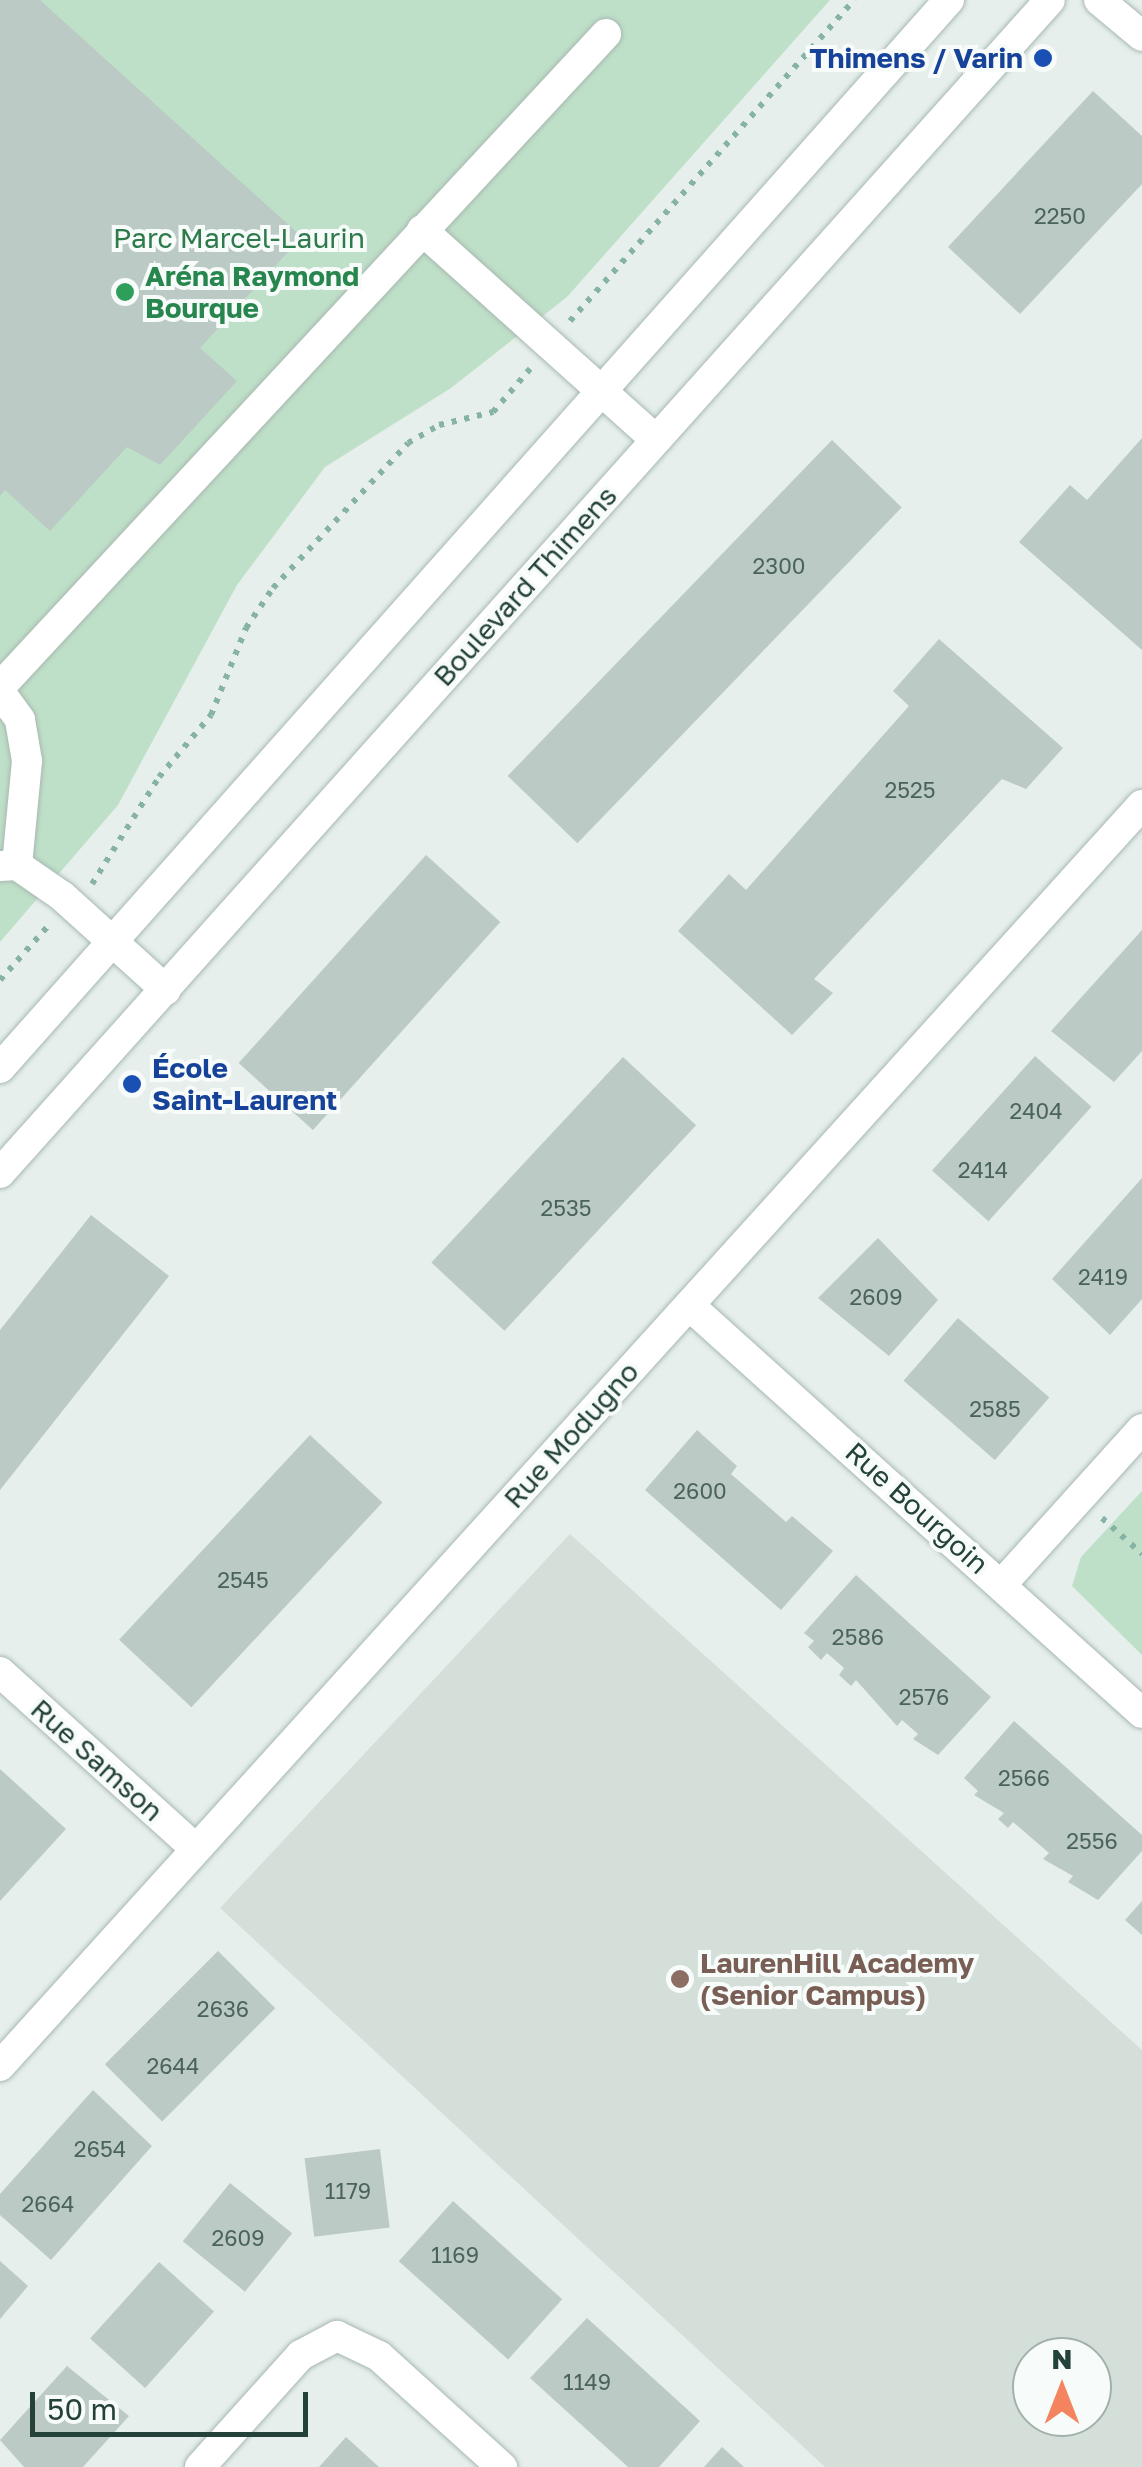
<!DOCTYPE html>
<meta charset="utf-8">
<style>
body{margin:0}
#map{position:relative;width:1142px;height:2467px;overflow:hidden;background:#e6efeb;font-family:"Golos Text",sans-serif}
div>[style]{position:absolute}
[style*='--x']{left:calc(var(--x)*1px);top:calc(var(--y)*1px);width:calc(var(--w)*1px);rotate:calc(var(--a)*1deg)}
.built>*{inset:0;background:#d4dfda}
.green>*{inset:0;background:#bfe0c8}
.building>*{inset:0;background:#bbcac4;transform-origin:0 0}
.path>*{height:6px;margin-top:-3px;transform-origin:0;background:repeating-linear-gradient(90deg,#86b3a5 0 5px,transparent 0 13px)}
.roads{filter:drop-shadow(0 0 2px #a8b8b2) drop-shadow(0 0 2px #a8b8b2)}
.minor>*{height:30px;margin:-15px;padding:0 15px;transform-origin:15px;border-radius:15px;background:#fff}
.dots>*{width:28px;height:28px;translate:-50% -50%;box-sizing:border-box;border:5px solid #f7fbf9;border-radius:50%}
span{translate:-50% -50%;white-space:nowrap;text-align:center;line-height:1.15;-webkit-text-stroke:8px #f7fbf9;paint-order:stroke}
.number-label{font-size:22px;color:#4a645c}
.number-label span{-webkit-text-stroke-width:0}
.transit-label{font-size:28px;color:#164399;font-weight:700}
.right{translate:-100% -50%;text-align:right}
.left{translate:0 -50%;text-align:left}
.park-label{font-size:28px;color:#2d7a4b}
.leisure-label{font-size:28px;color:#27864d;font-weight:700}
.street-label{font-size:28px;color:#24423a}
.education-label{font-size:28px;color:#785e54;font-weight:700}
.north{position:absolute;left:1012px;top:2337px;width:100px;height:100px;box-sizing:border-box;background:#f7fbf9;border:2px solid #a3b1ad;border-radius:50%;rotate:0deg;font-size:28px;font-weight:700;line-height:40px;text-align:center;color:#24423a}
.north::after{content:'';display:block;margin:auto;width:35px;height:45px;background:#f4845f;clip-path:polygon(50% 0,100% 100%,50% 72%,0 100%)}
.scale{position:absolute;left:30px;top:2392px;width:278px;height:45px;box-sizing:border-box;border:5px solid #24423a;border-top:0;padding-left:12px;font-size:30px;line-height:35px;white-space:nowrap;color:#24423a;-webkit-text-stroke:8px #f7fbf9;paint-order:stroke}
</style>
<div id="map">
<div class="built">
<i style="clip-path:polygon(evenodd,570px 1534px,1142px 2050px,1142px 2467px,825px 2467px,220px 1908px,570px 1534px,1032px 2357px,1092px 2357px,1092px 2417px,1032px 2417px,1032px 2357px)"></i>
</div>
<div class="green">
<i style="clip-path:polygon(0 0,830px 0,567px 297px,451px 388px,325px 467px,237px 585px,118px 805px,0 942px)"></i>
<i style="clip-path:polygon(1142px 1491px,1142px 1655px,1072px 1586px,1081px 1557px)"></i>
</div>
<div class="building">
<i style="clip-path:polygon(0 0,40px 0,302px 237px,200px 348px,237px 381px,160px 465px,127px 447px,50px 531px,5px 490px,0 496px)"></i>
<i style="clip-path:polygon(1093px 91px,1142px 136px,1142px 184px,1020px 314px,948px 247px)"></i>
<i style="clip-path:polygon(1142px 438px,1142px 650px,1019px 542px,1070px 485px,1087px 500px)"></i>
<i style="left:832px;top:440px;width:97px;height:467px;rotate:44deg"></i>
<i style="clip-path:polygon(939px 639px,1063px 748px,1026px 789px,1002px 779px,814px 979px,833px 993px,792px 1035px,678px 931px,729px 874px,746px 890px,909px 706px,893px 691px)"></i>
<i style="left:426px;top:855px;width:100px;height:280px;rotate:42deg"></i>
<i style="clip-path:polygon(1142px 930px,1142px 1051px,1114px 1082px,1051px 1031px)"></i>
<i style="left:1035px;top:1056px;width:76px;height:154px;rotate:42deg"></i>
<i style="left:623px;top:1057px;width:100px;height:281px;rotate:43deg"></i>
<i style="clip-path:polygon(1142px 1178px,1142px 1299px,1110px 1335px,1052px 1279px)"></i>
<i style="clip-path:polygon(91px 1215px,169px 1276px,0 1490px,0 1330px)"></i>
<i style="clip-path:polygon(878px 1238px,938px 1300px,889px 1356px,818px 1298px)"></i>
<i style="left:958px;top:1318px;width:121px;height:83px;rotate:41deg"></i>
<i style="clip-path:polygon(697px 1430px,737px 1466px,731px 1474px,786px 1522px,792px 1516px,833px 1551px,781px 1610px,645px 1490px)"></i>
<i style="left:310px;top:1435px;width:99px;height:280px;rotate:43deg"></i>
<i style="clip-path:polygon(856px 1575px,991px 1697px,938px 1755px,913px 1739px,918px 1734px,902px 1720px,897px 1726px,856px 1680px,851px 1686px,839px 1675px,844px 1668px,827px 1653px,821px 1660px,808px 1647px,814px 1641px,804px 1633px)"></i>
<i style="clip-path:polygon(1014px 1721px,1142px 1835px,1142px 1851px,1098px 1900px,1068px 1882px,1073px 1876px,1043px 1859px,1049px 1853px,1013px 1822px,1008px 1828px,998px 1819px,1004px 1813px,974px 1795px,978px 1791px,964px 1778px)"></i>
<i style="clip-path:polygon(0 1769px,66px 1829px,0 1901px)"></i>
<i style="clip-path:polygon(1142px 1901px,1142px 1935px,1125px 1920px)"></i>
<i style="left:218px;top:1951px;width:81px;height:160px;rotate:45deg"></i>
<i style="clip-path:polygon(93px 2090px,152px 2146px,51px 2260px,0 2215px,0 2194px)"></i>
<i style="left:380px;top:2149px;width:79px;height:76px;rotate:83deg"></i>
<i style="left:230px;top:2183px;width:80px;height:75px;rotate:39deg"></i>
<i style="left:453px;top:2201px;width:147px;height:81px;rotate:42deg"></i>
<i style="clip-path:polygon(0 2261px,28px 2286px,0 2319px)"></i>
<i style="left:159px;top:2262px;width:74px;height:103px;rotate:42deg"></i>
<i style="clip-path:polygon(587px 2318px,700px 2421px,659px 2467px,628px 2467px,530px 2378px)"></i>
<i style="clip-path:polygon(67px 2366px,129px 2416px,83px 2467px,24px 2467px,0 2440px)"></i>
<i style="clip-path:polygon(346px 2437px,379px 2467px,319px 2467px)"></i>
<i style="clip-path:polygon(722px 2447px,744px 2467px,704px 2467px)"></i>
</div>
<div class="path">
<i style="--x:570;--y:321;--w:429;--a:-48.5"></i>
<i style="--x:92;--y:884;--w:126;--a:-57.9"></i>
<i style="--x:159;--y:777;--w:81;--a:-50"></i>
<i style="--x:211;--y:715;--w:94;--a:-68.1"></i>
<i style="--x:246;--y:628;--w:48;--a:-56"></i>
<i style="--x:273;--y:588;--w:198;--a:-47"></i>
<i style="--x:408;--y:443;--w:36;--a:-30"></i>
<i style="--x:439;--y:425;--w:56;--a:-13.5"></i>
<i style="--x:493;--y:412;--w:57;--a:-49.3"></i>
<i style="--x:0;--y:980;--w:71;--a:-48.4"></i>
<i style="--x:1102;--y:1518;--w:54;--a:42"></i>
</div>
<div class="roads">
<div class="minor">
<i style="--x:1099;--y:0;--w:56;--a:39.9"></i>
<i style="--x:422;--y:230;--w:313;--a:41.9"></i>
<i style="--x:0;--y:687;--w:891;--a:-47.14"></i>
<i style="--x:0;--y:692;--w:34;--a:54"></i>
<i style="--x:20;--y:720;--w:42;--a:80.3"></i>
<i style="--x:27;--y:761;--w:104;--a:95.5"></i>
<i style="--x:0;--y:866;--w:17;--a:-3"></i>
<i style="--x:17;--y:865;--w:55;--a:34.6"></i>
<i style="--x:62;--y:896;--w:140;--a:42.1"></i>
<i style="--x:0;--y:1068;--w:1429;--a:-48.38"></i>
<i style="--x:0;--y:1173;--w:1574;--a:-48.17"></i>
<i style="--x:690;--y:1306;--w:608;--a:42"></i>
<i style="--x:1002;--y:1584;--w:209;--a:-47.9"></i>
<i style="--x:0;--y:1672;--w:263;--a:42.1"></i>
<i style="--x:0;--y:2066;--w:1701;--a:-47.84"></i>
<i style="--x:200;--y:2467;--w:151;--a:-48"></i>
<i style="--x:301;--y:2355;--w:41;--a:-27.8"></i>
<i style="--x:337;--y:2336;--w:47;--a:25.5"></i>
<i style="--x:379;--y:2356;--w:166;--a:42.1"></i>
</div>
</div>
<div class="dots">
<i style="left:1043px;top:58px;background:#1a4fb4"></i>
<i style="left:125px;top:292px;background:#2e9e5b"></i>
<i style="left:132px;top:1084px;background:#1a4fb4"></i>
<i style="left:680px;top:1979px;background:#8d6e63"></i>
</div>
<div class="number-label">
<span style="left:1060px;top:216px">2250</span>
<span style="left:779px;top:566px">2300</span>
<span style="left:910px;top:790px">2525</span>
<span style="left:1036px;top:1111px">2404</span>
<span style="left:983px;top:1170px">2414</span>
<span style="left:566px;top:1208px">2535</span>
<span style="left:1103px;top:1277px">2419</span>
<span style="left:876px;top:1297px">2609</span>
<span style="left:995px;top:1409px">2585</span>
<span style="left:700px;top:1491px">2600</span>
<span style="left:243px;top:1580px">2545</span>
<span style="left:858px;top:1637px">2586</span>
<span style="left:924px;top:1697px">2576</span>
<span style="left:1024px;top:1778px">2566</span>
<span style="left:1092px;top:1841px">2556</span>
<span style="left:223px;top:2009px">2636</span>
<span style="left:173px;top:2066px">2644</span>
<span style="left:100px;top:2149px">2654</span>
<span style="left:348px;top:2191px">1179</span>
<span style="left:48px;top:2204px">2664</span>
<span style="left:238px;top:2238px">2609</span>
<span style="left:455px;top:2255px">1169</span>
<span style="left:587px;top:2382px">1149</span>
</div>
<div class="transit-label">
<span class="right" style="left:1023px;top:58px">Thimens / Varin</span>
<span class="left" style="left:152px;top:1084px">École<br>Saint-Laurent</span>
</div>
<div class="park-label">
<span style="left:239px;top:238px">Parc Marcel-Laurin</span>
</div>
<div class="leisure-label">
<span class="left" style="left:145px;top:292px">Aréna Raymond<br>Bourque</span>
</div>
<div class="street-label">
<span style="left:525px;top:586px;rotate:-48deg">Boulevard Thimens</span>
<span style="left:571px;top:1435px;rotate:-48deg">Rue Modugno</span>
<span style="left:917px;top:1508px;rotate:42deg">Rue Bourgoin</span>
<span style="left:97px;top:1760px;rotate:42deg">Rue Samson</span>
</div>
<div class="education-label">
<span class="left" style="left:700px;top:1979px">LaurenHill Academy<br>(Senior Campus)</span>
</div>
<div class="north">N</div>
<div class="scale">50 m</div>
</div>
